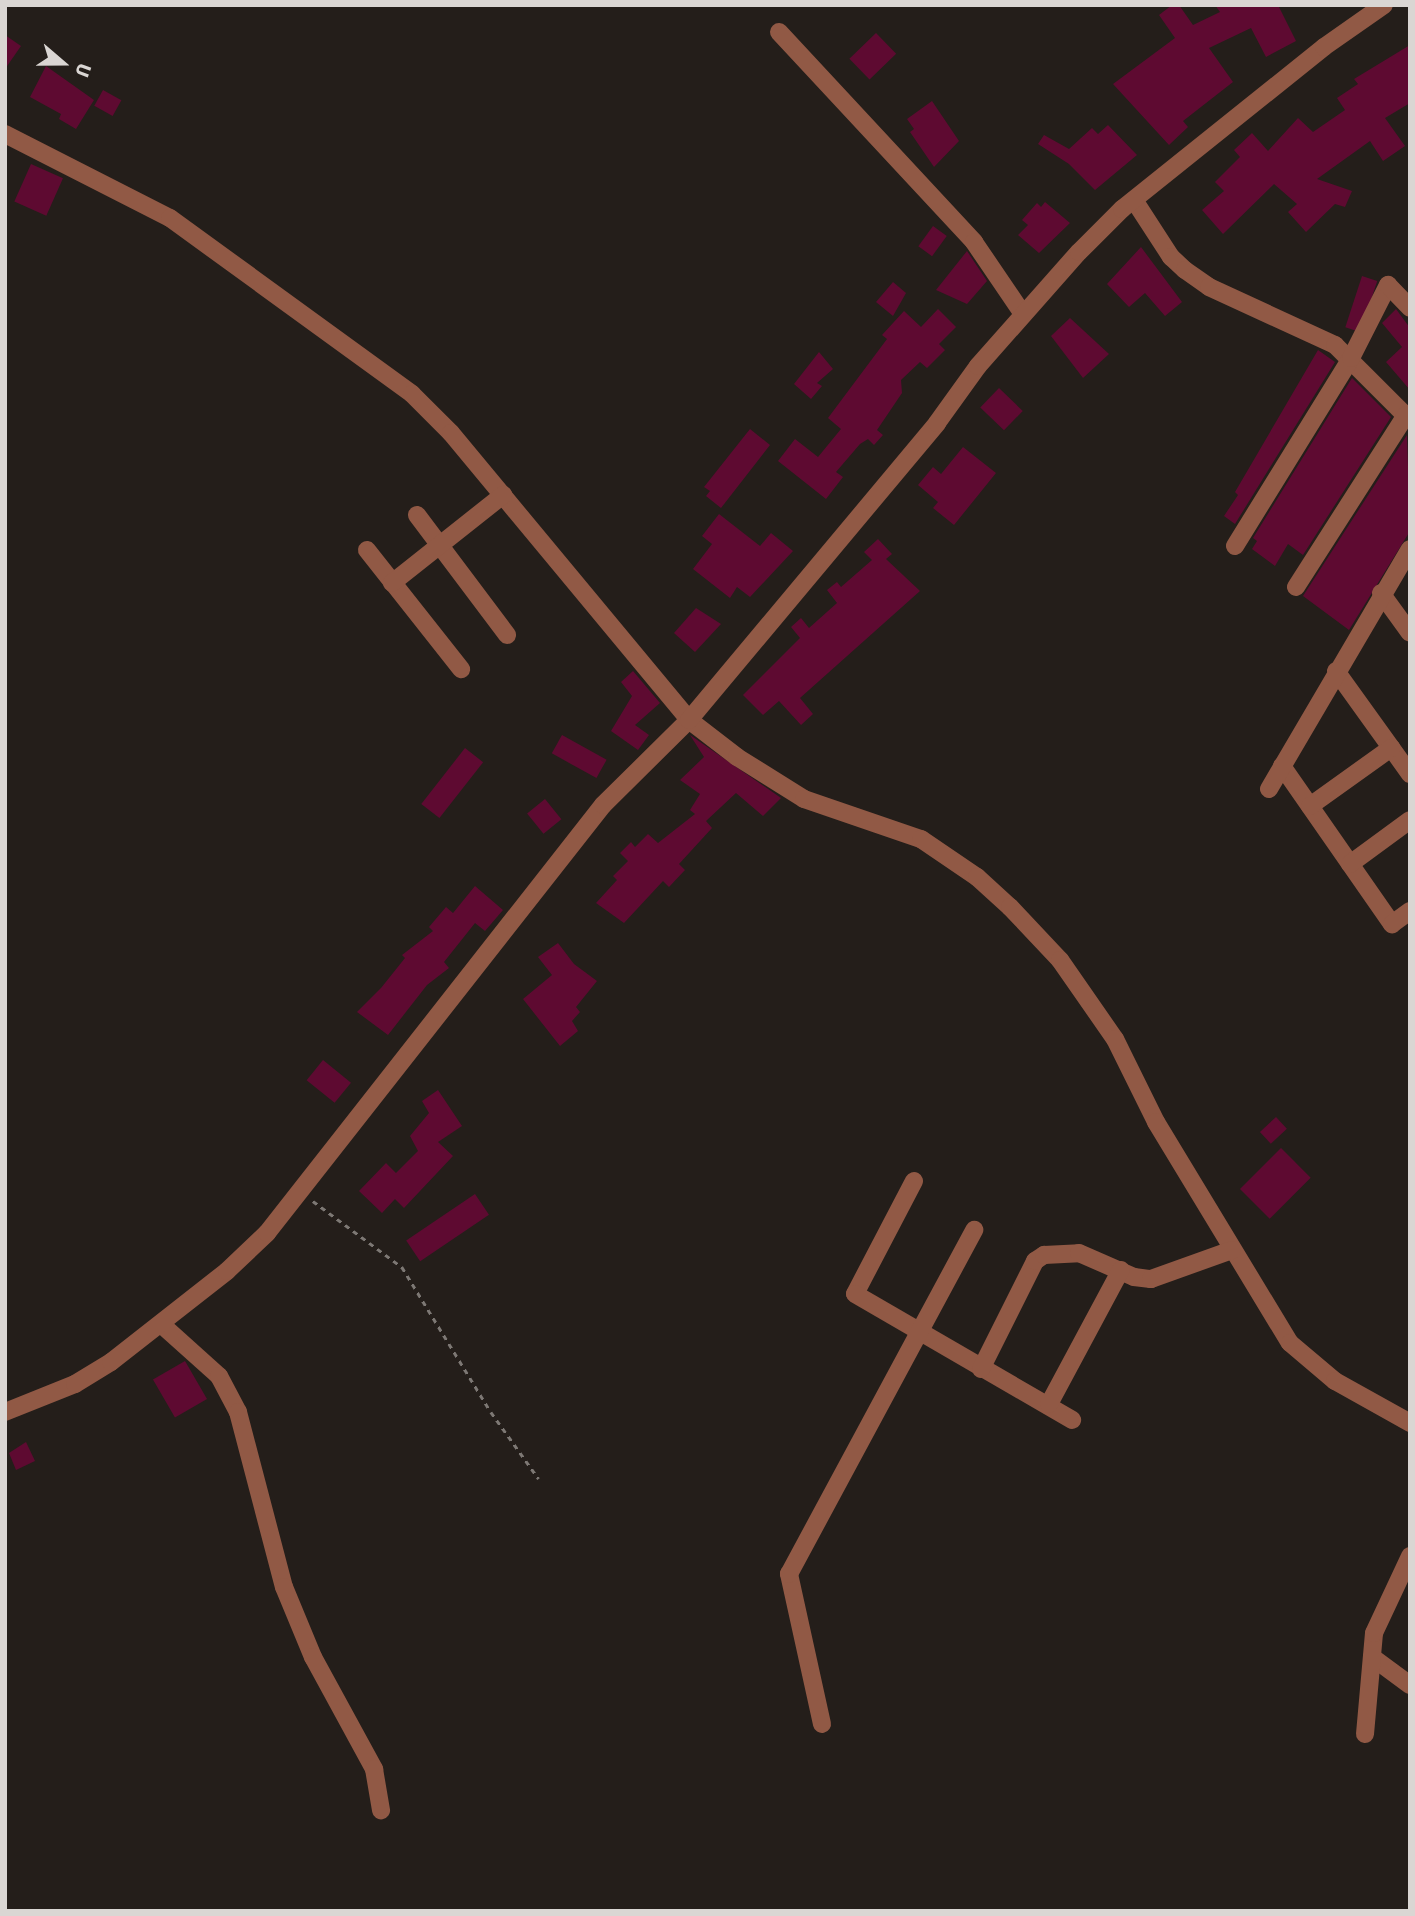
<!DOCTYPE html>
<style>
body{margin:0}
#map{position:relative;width:1415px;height:1916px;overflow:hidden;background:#241e1a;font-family:"Fira Sans",sans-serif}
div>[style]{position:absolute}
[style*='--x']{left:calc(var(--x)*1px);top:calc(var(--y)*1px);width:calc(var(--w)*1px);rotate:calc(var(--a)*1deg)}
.building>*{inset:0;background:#5e0a31;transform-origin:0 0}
.path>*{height:2.5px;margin-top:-1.25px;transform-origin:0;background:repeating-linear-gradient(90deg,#7d7874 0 5px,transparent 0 10px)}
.minor>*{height:18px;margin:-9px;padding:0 9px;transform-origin:9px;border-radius:9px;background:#915945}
span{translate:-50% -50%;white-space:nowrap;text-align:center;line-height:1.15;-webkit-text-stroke:7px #241e1a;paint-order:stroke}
.frame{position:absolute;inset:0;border:7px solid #dad6d3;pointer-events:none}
.north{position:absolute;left:28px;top:28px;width:70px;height:70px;-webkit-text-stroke:5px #241e1a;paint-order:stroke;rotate:110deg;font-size:19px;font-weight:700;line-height:28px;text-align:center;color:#dad6d3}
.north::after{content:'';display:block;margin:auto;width:24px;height:32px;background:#dad6d3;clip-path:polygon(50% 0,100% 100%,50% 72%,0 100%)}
</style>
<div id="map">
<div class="building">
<i style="clip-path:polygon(1172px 5px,1179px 5px,1193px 25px,1220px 12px,1215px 5px,1278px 5px,1296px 41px,1266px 57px,1251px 28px,1209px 48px,1233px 82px,1183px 121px,1188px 127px,1169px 145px,1113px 84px,1175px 38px,1159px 15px)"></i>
<i style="left:876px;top:33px;width:29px;height:37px;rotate:46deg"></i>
<i style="clip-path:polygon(5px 35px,21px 46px,5px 69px)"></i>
<i style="clip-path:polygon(1410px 45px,1410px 103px,1385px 118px,1405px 146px,1383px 161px,1370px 141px,1317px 179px,1352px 191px,1345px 207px,1335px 204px,1306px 232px,1288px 212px,1297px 204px,1274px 184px,1223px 234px,1202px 210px,1224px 191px,1215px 182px,1240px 157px,1234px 150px,1252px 133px,1268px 151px,1298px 118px,1313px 132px,1345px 110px,1337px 98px,1358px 84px,1354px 79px)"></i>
<i style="clip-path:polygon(46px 66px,94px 100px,76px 129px,59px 119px,61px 114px,30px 97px)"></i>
<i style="left:103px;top:90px;width:21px;height:18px;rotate:29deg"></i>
<i style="clip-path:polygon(932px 101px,959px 141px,934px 167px,910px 132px,914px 129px,907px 119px)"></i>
<i style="clip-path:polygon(1108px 125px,1137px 155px,1095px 190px,1069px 164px,1038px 144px,1044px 135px,1069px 149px,1092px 128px,1098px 134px)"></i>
<i style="left:31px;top:164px;width:35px;height:41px;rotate:24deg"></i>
<i style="clip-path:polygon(1045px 202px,1070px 223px,1039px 253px,1018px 235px,1028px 225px,1022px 220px,1037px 203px,1041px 207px)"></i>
<i style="left:933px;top:226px;width:17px;height:25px;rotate:36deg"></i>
<i style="clip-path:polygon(1141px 247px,1182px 302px,1165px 316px,1145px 293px,1129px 307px,1107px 284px)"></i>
<i style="clip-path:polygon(967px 251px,987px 281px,967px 304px,936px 290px)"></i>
<i style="left:1362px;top:276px;width:16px;height:54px;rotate:18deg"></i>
<i style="clip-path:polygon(893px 282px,906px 293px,893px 316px,876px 302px)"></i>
<i style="clip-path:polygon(938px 309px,956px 327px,939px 344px,945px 350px,927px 368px,920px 362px,901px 380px,902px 393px,877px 430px,883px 435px,874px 445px,868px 439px,860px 444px,836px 472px,843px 477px,826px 499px,778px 461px,795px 439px,818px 457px,841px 429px,828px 418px,887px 339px,882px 335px,904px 311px,921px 327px)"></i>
<i style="clip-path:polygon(1396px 309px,1410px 328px,1410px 390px,1386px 362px,1402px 347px,1382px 323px)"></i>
<i style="clip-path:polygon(1070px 318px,1109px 354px,1083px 378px,1051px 336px)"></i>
<i style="clip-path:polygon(1318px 350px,1335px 362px,1235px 524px,1224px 516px,1238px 495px,1235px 492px)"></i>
<i style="clip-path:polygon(819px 352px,833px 369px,817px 383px,822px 386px,811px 399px,794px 384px)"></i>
<i style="clip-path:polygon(1352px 378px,1391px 417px,1303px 555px,1288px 544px,1275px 566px,1252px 549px,1257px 541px,1253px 538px)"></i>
<i style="left:999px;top:388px;width:33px;height:27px;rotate:44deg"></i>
<i style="clip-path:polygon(750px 429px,770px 445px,721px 508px,706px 496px,710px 491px,704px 487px)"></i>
<i style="clip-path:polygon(1407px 435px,1410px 531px,1349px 630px,1303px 596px)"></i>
<i style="clip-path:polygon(963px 447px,996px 473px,954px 525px,933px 508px,938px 502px,918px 485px,933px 467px,941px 474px)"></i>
<i style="clip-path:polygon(719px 514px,760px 546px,771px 533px,793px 551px,750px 597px,737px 587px,730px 598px,693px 569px,712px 544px,702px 536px)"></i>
<i style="clip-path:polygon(878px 539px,892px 554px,886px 559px,920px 591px,800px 698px,813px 714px,801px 725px,779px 701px,763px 715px,743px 695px,800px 638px,791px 627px,801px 618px,809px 628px,837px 603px,827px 590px,837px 582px,841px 587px,872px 560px,864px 552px)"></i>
<i style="clip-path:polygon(696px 608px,721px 624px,695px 652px,674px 633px)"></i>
<i style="clip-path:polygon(633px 671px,660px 703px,635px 725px,649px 735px,638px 750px,611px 731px,632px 696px,621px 682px)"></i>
<i style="left:562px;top:735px;width:51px;height:21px;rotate:29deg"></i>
<i style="clip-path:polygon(690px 735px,781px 798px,763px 816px,736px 793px,706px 821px,712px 828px,679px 864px,685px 870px,669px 887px,663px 881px,624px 923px,596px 903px,617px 880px,613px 876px,628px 861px,620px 853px,631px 842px,635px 847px,648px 834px,658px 843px,695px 814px,690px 810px,700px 794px,680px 780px,704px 757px)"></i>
<i style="left:465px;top:748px;width:23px;height:71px;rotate:38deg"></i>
<i style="left:545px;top:799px;width:26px;height:23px;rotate:51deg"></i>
<i style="clip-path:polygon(475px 886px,503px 910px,485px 931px,475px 923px,444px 962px,449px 968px,427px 985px,388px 1035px,357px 1012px,381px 988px,405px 958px,402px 955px,433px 931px,429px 927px,446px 907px,453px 913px)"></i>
<i style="clip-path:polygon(558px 943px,574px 964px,597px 981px,576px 1007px,580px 1012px,572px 1021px,578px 1031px,560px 1046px,523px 999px,552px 975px,538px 957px)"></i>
<i style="left:323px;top:1060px;width:36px;height:26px;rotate:39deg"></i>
<i style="clip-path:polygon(438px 1090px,462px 1126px,438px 1142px,453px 1156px,404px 1208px,395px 1199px,382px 1213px,359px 1191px,386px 1163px,396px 1173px,418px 1151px,410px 1136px,429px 1113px,422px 1101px)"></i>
<i style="left:1276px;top:1117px;width:16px;height:22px;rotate:47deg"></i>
<i style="left:1281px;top:1148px;width:42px;height:58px;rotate:45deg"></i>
<i style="left:475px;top:1194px;width:25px;height:83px;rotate:56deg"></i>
<i style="left:185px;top:1361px;width:44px;height:37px;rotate:60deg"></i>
<i style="clip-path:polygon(26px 1442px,35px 1461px,16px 1470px,9px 1453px)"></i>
</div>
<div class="path">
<i style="--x:313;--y:1201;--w:111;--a:36.6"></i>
<i style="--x:402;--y:1267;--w:170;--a:58.5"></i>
<i style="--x:491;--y:1412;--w:82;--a:54.4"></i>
</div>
<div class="minor">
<i style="--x:779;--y:32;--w:287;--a:47.1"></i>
<i style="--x:974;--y:242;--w:87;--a:55.8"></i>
<i style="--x:5;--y:134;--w:185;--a:27"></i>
<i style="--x:170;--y:218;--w:299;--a:36"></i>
<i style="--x:412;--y:394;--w:55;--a:45"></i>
<i style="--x:451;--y:433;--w:373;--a:50.3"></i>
<i style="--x:689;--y:720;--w:61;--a:37.6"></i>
<i style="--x:737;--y:757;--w:79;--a:32.1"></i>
<i style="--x:804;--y:799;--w:124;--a:18.9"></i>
<i style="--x:921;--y:839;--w:68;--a:34.2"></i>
<i style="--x:977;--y:877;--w:45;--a:42.3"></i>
<i style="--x:1010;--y:907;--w:73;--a:46.7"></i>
<i style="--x:1060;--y:960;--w:96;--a:55.2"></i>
<i style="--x:1115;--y:1039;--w:93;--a:63.7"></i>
<i style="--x:1156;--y:1122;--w:258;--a:58.8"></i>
<i style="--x:1290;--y:1343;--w:59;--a:40.2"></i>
<i style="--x:1335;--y:1381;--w:86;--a:29.2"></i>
<i style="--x:1134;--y:200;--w:68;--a:57"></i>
<i style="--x:1171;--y:257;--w:19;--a:43"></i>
<i style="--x:1185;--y:270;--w:29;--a:35"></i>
<i style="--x:1209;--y:287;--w:139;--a:24.7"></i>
<i style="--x:1335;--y:345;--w:106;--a:45"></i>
<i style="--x:417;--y:515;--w:150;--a:53.1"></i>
<i style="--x:1235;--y:546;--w:221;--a:-58.3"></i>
<i style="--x:1351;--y:358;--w:82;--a:-63.1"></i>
<i style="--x:1388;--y:285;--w:32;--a:46"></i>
<i style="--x:367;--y:550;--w:152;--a:51.7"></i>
<i style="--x:392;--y:583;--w:142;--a:-38.4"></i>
<i style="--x:1296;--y:587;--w:204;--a:-57.4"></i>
<i style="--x:1381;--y:593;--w:49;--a:54.1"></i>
<i style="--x:1336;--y:671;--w:127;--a:54.3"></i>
<i style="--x:1282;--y:766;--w:193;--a:55.2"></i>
<i style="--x:1392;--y:924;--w:22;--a:-36"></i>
<i style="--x:1269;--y:789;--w:278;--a:-59.6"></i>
<i style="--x:1310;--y:806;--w:100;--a:-35.6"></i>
<i style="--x:1350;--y:864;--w:74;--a:-36.3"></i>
<i style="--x:914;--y:1181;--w:127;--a:117.6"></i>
<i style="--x:855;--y:1294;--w:251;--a:30.1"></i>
<i style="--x:161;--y:1324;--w:78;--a:41.9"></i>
<i style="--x:219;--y:1376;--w:41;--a:62.2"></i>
<i style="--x:238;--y:1412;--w:181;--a:75.3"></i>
<i style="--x:284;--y:1587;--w:76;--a:67.5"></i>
<i style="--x:313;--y:1657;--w:128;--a:61.4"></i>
<i style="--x:374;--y:1769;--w:42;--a:80.3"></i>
<i style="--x:981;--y:1369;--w:121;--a:-63.4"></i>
<i style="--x:1035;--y:1261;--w:11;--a:-34"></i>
<i style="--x:1044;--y:1255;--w:35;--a:-3"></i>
<i style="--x:1079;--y:1253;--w:60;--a:23.6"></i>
<i style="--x:1134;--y:1277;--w:17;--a:7"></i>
<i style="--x:1151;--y:1279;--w:86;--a:-19.7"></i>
<i style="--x:1049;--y:1404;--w:152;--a:-61.8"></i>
<i style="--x:5;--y:1412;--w:75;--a:-21.8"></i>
<i style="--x:75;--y:1384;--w:42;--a:-31.4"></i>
<i style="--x:111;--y:1362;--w:147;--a:-38.1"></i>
<i style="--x:227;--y:1271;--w:55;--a:-43.5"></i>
<i style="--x:267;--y:1233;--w:544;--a:-51.87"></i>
<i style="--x:603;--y:805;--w:121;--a:-44.7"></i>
<i style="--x:689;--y:720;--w:387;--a:-50.1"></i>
<i style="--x:937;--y:423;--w:70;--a:-54.3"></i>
<i style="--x:978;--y:366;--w:152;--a:-48.5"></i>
<i style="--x:1079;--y:252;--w:61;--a:-45"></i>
<i style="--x:1122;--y:209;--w:259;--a:-38.7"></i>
<i style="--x:1324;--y:47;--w:73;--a:-35"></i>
<i style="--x:1372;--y:1657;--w:47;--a:36.4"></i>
<i style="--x:822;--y:1724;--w:154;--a:-102.4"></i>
<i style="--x:789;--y:1574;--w:391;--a:-61.7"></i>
<i style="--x:1365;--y:1734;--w:101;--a:-84.9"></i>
<i style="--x:1374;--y:1633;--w:85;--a:-64.9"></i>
</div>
<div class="frame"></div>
<div class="north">U</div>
</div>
